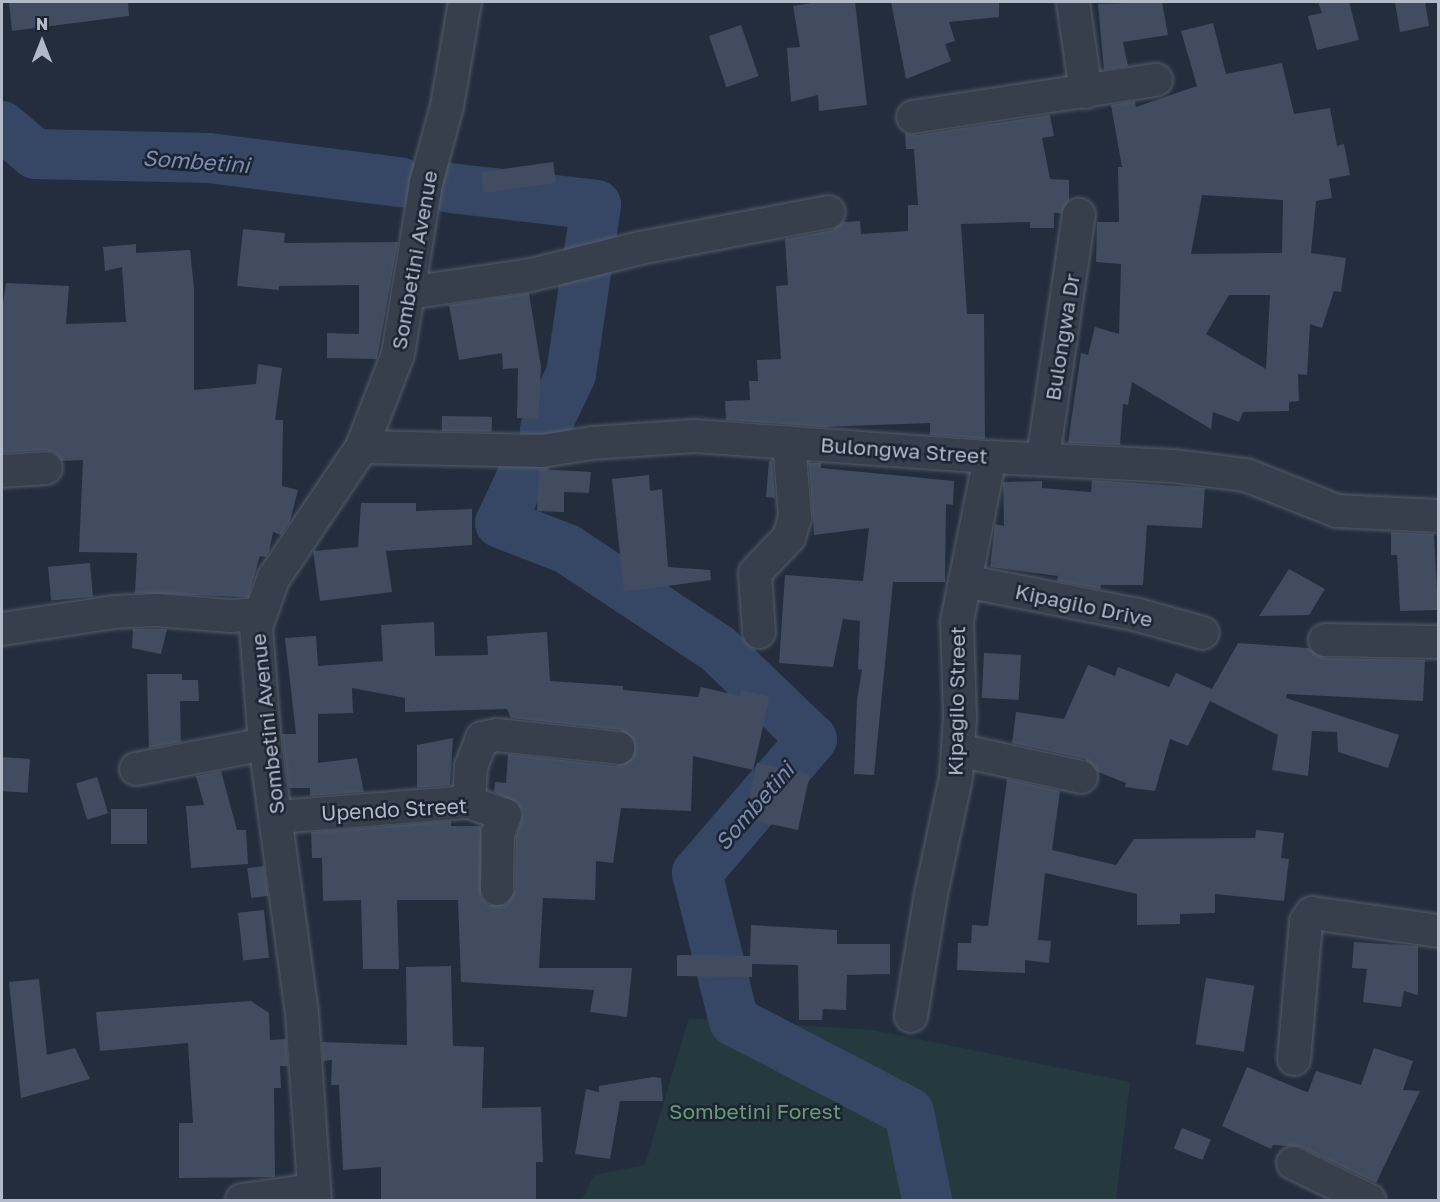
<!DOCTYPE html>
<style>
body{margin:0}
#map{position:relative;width:1440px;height:1202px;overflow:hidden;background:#232d3d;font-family:"Golos Text",sans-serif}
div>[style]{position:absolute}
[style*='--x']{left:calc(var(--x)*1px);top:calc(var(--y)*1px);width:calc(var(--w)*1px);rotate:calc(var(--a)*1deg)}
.green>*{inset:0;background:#253a3e}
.river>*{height:50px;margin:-25px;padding:0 25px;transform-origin:25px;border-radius:25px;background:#364765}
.building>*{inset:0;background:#424c60;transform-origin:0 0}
.roads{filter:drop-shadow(0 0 2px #555d6b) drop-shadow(0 0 2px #555d6b)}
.street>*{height:32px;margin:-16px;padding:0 16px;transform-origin:16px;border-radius:16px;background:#373f4d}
span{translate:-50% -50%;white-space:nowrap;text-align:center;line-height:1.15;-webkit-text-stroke:5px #1c2432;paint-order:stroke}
.street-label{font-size:21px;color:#b2bac9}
.park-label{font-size:21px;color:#699a77}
.water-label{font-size:22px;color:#798eb2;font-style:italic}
.frame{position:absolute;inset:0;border:3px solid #b2bac9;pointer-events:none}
.north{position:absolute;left:12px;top:12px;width:60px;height:60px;-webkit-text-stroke:4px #1c2432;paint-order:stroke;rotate:0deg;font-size:16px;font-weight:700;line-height:24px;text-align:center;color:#b2bac9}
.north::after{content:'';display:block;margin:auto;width:21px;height:27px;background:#b2bac9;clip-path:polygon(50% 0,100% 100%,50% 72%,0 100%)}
</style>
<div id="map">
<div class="green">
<i style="clip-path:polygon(689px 1018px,873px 1030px,1130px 1082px,1116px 1200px,582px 1200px,594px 1175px,645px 1165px)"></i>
</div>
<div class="river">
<i style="--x:2;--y:126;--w:43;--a:40.3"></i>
<i style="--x:35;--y:154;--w:174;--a:1.3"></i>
<i style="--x:209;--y:158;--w:193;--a:7.2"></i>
<i style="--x:450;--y:188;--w:147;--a:6.6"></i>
<i style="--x:596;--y:205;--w:171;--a:98.4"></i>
<i style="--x:571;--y:374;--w:61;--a:115.3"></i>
<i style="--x:524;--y:472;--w:56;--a:115.2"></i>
<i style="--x:500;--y:523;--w:72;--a:21.2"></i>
<i style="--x:567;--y:549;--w:181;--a:33.5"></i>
<i style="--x:718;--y:649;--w:130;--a:43.8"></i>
<i style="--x:812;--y:739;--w:177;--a:130.6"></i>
<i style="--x:697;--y:873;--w:153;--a:76"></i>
<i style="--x:734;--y:1021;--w:197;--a:27.5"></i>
<i style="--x:909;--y:1112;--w:90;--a:78.4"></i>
</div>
<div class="building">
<i style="clip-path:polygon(9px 2px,128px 2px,129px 16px,12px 31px)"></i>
<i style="clip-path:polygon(818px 2px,855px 2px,867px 105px,819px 111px,818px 95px,791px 102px,787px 48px,800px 47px,793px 6px)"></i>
<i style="clip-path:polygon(891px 2px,999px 2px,999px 17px,949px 22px,955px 41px,945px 44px,951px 61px,906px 79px)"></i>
<i style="clip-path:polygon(1162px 2px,1168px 35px,1123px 42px,1128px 66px,1104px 70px,1098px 4px)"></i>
<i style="clip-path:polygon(1318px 2px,1349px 2px,1359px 40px,1317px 50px,1308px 16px,1322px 13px)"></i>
<i style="clip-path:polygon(1395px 2px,1425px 2px,1429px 26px,1400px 32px)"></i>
<i style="clip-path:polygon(evenodd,1213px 23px,1226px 74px,1282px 63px,1294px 114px,1330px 108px,1337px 146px,1344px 144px,1350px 175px,1329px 179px,1332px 198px,1316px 201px,1311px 253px,1346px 258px,1341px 292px,1334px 291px,1322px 328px,1310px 324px,1307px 375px,1298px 374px,1299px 401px,1289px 402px,1289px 411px,1243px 412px,1239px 422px,1213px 412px,1211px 429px,1132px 382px,1128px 405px,1123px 404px,1120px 445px,1068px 443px,1081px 353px,1088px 355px,1095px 327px,1119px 334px,1121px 264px,1096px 262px,1097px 222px,1119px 222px,1118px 167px,1122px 167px,1111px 105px,1135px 101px,1136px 107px,1197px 86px,1181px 31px,1213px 23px,1202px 195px,1283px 200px,1282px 253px,1191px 254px,1202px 195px,1213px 23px,1229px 295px,1270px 295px,1266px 369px,1206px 334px,1229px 295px)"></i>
<i style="left:741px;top:25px;width:54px;height:34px;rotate:71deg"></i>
<i style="clip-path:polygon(1050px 115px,1054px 136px,1042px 138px,1050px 179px,1069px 180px,1069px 201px,1061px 213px,1054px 213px,1054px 228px,1030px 228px,1030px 222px,961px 224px,967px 314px,984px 314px,985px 439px,930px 435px,930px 423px,823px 427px,726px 420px,725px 401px,750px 400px,749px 381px,758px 381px,757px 360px,781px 359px,776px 286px,788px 285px,785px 239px,832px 230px,843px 222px,860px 221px,861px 234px,908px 231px,908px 205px,918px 205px,914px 149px,906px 149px,905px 133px,916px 135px)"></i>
<i style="left:553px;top:162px;width:21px;height:73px;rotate:82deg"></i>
<i style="clip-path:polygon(243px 229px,285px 233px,284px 243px,398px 242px,377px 359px,327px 358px,327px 333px,359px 334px,359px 285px,279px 286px,279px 290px,237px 286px)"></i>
<i style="clip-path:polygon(136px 244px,136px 253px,190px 250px,194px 288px,194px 390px,256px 384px,258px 364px,282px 368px,275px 420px,283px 420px,282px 486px,298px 490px,290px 521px,281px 535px,273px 532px,269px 552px,266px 557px,260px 556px,248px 597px,135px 593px,137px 553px,79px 552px,83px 460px,62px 461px,54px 452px,45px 450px,2px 453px,2px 311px,6px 283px,69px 286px,66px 324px,126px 322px,122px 267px,105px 271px,103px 247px)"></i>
<i style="clip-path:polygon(529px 293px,541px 367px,538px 419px,517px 418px,518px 368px,503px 369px,502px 353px,459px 360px,449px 305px)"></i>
<i style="left:442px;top:416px;width:50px;height:15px;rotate:1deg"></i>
<i style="clip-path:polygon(769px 461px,772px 461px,775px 498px,766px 497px)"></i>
<i style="clip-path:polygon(809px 463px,821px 463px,821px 468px,954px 481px,953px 505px,946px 504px,945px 582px,893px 582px,874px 775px,854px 774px,857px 700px,862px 670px,858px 669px,860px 621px,843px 619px,833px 667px,779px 663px,785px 575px,863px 581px,869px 528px,814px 535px)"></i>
<i style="clip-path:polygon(539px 469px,591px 472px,589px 493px,564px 492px,564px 512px,537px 511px)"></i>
<i style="clip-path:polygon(649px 475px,650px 491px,662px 489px,668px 567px,710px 570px,711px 580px,624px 592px,612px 479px)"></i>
<i style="clip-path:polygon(1092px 480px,1205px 488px,1202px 528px,1147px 525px,1143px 585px,1101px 585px,1100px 589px,1057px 581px,1058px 576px,990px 567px,995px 524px,1004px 526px,1003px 482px,1042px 481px,1042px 488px,1091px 492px)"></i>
<i style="clip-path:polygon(361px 503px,416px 503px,416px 511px,472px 509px,472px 545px,386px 551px,392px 592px,320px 601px,313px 551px,358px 547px)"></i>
<i style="clip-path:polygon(1391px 532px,1434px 534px,1438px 610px,1400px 611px,1397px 555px,1391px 555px)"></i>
<i style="left:90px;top:563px;width:34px;height:42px;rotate:85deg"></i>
<i style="clip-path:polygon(1289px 569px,1325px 589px,1309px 615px,1259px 616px)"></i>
<i style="clip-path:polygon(434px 622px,435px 656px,488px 655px,487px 636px,547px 632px,550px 681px,623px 686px,623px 690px,698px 697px,701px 687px,740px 696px,741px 690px,770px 697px,753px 770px,693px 756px,691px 811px,621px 808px,613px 863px,596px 861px,595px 900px,543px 898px,539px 968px,632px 968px,627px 1017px,590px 1012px,594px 990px,461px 982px,458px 900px,397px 900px,399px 969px,363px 969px,361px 900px,323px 901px,322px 858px,312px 858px,311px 832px,451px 821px,451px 826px,481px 826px,481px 897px,488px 905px,505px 905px,515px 890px,516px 837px,523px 813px,518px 803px,494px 792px,495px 782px,506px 783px,508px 754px,616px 766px,633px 758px,634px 740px,620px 730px,511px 718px,507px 709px,405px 712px,405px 698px,352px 688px,353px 713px,318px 714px,318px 763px,357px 758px,364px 792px,310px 796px,310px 788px,289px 788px,282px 734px,296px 734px,285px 638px,316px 636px,318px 666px,383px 661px,381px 625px)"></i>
<i style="clip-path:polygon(133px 629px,167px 629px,161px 654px,132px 648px)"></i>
<i style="clip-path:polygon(1238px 643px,1309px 648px,1325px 658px,1425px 660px,1423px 701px,1287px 694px,1286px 698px,1399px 735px,1388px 768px,1338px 752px,1337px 732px,1312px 731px,1308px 776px,1272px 770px,1278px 735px,1210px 701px,1188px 746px,1170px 739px,1155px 791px,1125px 787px,1126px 783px,1098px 772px,1085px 759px,1012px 743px,1016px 712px,1064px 719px,1088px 665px,1115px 676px,1118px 667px,1169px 687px,1176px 673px,1212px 689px)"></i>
<i style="left:984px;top:653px;width:37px;height:45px;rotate:3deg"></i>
<i style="clip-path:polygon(147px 674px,182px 674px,182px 680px,198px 680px,199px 701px,180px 701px,181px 742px,149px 748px)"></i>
<i style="clip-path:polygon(453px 738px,450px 785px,417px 788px,417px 745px)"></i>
<i style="left:2px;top:757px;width:28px;height:34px;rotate:4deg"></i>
<i style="left:757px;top:763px;width:54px;height:57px;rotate:12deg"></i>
<i style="clip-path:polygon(221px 771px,237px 830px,246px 830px,248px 864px,191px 868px,186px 806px,204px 805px,196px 776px)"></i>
<i style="left:97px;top:777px;width:38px;height:22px;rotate:73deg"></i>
<i style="clip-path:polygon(1007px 779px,1060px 791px,1052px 850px,1116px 865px,1134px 839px,1255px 838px,1256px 830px,1284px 833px,1281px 858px,1289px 859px,1284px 901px,1215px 894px,1215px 913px,1180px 914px,1180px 924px,1137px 925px,1137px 894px,1045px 873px,1038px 940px,1051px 941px,1049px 963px,1025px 960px,1025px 973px,957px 970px,958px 943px,971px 943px,972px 925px,988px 926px)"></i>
<i style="left:147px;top:809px;width:35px;height:36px;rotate:90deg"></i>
<i style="left:264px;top:866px;width:30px;height:17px;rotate:82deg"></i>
<i style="left:264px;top:910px;width:48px;height:26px;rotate:84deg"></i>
<i style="clip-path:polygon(751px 925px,837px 930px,837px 944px,890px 944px,890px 974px,847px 975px,846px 1010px,823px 1009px,822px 1020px,799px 1020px,798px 965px,752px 964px,752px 977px,677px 976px,677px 955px,750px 956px)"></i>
<i style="clip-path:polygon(1354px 942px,1418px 946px,1418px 995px,1404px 991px,1401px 1007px,1363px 1002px,1367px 969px,1352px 968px)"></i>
<i style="clip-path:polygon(451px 966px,453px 1046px,484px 1047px,482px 1108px,541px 1107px,543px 1162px,536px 1162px,536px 1200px,381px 1200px,381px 1167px,343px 1170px,339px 1085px,331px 1085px,332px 1060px,323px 1061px,322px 1042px,407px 1045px,406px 967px)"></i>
<i style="left:1206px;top:978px;width:49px;height:67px;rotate:9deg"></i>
<i style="clip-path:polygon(39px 979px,47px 1055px,75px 1048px,90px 1079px,21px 1098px,9px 982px)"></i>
<i style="clip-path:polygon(251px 1001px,269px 1013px,270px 1040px,286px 1039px,288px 1066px,280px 1066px,281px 1088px,274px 1088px,275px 1177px,179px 1178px,179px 1123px,193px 1123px,188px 1043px,100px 1051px,96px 1012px)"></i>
<i style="clip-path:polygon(1374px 1048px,1413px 1061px,1403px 1090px,1420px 1091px,1376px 1183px,1301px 1147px,1273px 1145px,1271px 1149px,1222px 1126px,1247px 1067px,1304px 1091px,1308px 1092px,1316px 1071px,1361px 1085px)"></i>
<i style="clip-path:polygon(653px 1077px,661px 1078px,663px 1101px,620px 1101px,610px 1159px,575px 1154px,586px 1089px,599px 1092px,599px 1086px)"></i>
<i style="left:1182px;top:1128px;width:31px;height:22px;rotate:22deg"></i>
</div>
<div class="roads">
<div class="street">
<i style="--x:1073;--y:2;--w:91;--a:81.8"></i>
<i style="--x:913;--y:117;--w:246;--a:-8.7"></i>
<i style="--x:408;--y:293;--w:124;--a:-8.3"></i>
<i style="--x:531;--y:275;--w:112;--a:-13.9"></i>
<i style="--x:640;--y:248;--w:192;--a:-10.8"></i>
<i style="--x:362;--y:447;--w:180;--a:1.3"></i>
<i style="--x:542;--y:451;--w:51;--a:-9.1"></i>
<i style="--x:592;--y:443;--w:103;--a:-3.9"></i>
<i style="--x:695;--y:436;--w:296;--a:4.1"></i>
<i style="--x:990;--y:457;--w:183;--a:2.8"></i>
<i style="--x:1173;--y:466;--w:74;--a:7"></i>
<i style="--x:1246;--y:475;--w:98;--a:21.6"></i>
<i style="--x:1337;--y:511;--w:101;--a:2.8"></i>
<i style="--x:1043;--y:458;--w:246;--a:-81.6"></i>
<i style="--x:2;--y:471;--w:44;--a:-3.9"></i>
<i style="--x:965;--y:581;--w:176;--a:11.1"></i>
<i style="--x:1138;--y:615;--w:67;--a:15.5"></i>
<i style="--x:2;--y:629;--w:113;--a:-8.6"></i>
<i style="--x:114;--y:612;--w:42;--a:-2.7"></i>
<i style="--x:156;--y:610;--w:75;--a:4.6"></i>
<i style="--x:231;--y:616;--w:27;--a:-4"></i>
<i style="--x:759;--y:632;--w:59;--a:-93.9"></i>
<i style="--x:755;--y:573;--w:50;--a:-46.6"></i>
<i style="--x:789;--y:537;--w:21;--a:-73"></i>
<i style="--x:795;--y:517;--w:75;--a:-94.6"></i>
<i style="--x:1325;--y:640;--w:113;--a:1"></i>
<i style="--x:958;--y:750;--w:126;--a:12.4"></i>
<i style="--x:136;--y:769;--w:131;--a:-11"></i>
<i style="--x:469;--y:802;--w:35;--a:-87"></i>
<i style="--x:471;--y:767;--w:31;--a:-69"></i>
<i style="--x:482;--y:738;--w:15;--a:-11"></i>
<i style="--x:497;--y:735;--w:122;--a:6.1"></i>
<i style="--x:277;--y:817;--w:193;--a:-4.5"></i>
<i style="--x:469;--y:802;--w:38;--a:20"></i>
<i style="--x:505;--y:815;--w:19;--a:111"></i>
<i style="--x:498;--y:833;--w:56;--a:91"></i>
<i style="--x:911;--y:1016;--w:124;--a:-80.7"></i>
<i style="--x:931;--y:894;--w:120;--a:-77.9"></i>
<i style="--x:956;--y:777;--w:60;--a:-86.2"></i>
<i style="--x:960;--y:717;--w:96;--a:-91.8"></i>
<i style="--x:957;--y:621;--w:167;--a:-78.6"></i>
<i style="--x:1294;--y:1059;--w:138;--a:-85"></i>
<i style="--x:1306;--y:922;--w:11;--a:-56"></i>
<i style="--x:1312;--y:913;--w:127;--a:8.1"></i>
<i style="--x:1293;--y:1163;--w:85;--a:26"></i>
<i style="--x:242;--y:1200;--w:73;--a:-7.9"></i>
<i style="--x:315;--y:1200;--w:187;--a:-94"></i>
<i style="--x:302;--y:1013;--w:272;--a:-97.8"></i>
<i style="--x:265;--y:744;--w:117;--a:-94.4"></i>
<i style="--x:256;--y:627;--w:51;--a:-70.5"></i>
<i style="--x:273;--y:579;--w:159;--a:-56"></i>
<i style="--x:362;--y:447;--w:100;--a:-68.8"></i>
<i style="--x:398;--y:354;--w:173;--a:-80.7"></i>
<i style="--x:426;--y:183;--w:80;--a:-74.7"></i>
<i style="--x:447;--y:106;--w:106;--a:-80.2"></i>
</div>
</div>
<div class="street-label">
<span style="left:414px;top:260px;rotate:-80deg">Sombetini Avenue</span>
<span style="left:1062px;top:337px;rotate:-81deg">Bulongwa Dr</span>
<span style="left:904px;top:450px;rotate:4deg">Bulongwa Street</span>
<span style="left:1084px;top:605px;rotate:12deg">Kipagilo Drive</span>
<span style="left:956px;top:701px;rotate:-89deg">Kipagilo Street</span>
<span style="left:267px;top:724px;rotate:-96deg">Sombetini Avenue</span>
<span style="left:394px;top:809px;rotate:-3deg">Upendo Street</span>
</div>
<div class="park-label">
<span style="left:755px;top:1111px">Sombetini Forest</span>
</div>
<div class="water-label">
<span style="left:196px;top:161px;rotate:4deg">Sombetini</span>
<span style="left:754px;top:806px;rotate:-49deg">Sombetini</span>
</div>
<div class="frame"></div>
<div class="north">N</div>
</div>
